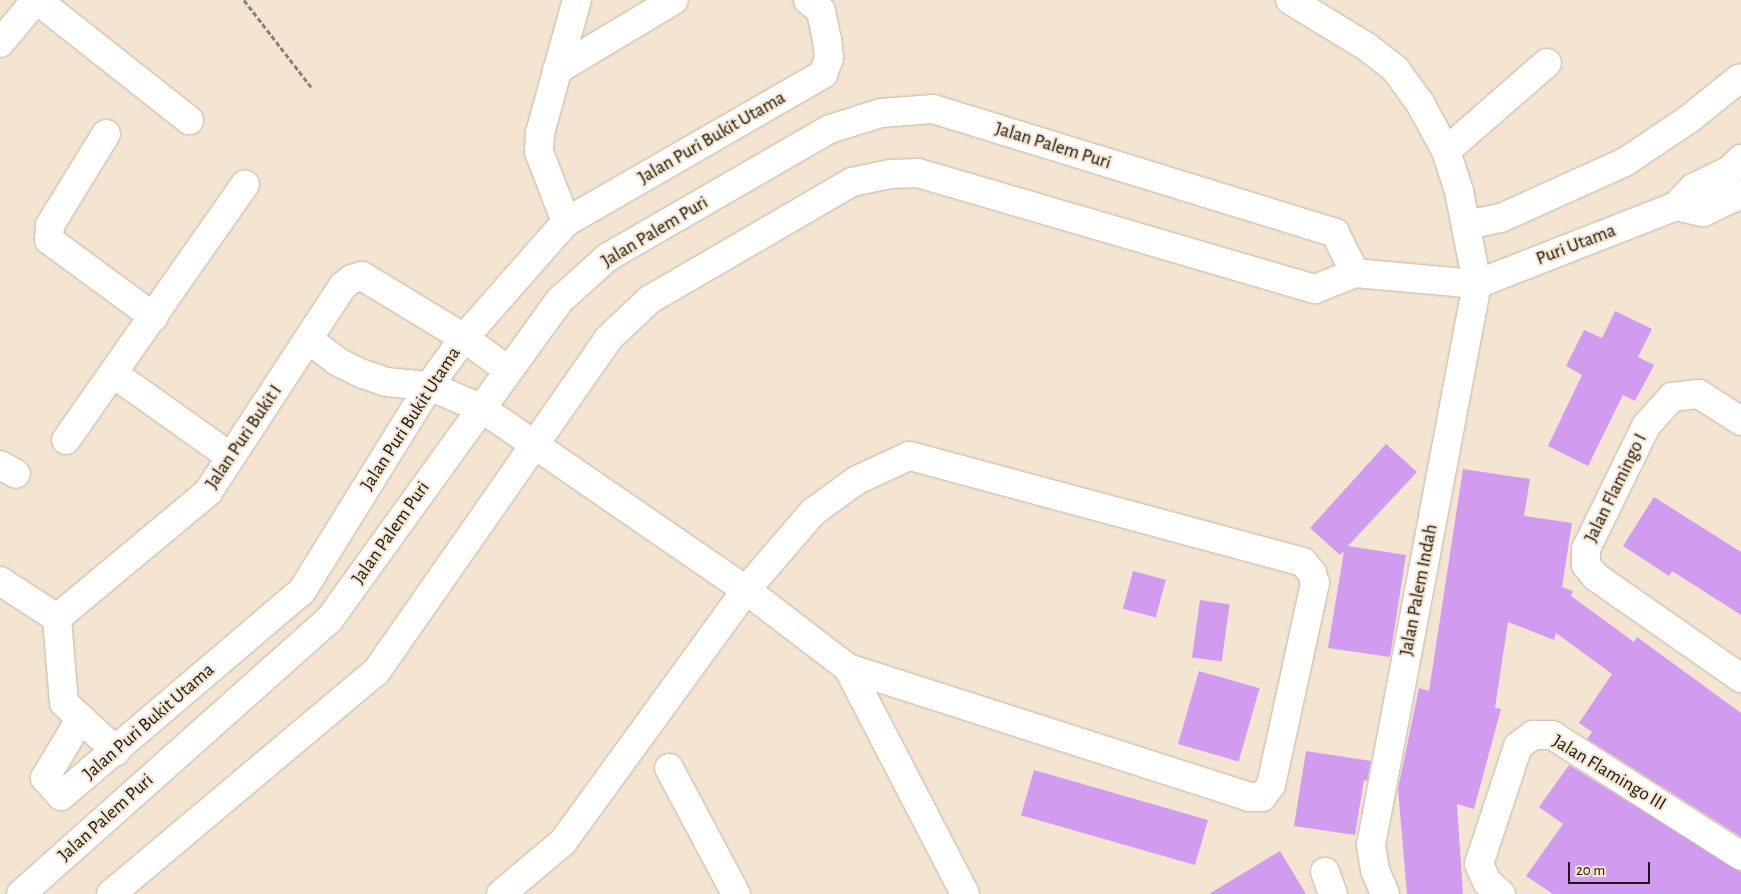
<!DOCTYPE html>
<style>
body{margin:0}
#map{position:relative;width:1741px;height:894px;overflow:hidden;background:#f3e5d1;font-family:"Alegreya Sans",sans-serif}
div>[style]{position:absolute}
[style*='--x']{left:calc(var(--x)*1px);top:calc(var(--y)*1px);width:calc(var(--w)*1px);rotate:calc(var(--a)*1deg)}
.building>*{inset:0;background:#d19cef;transform-origin:0 0}
.path>*{height:3px;margin-top:-1.5px;transform-origin:0;background:repeating-linear-gradient(90deg,#8c8275 0 5px,transparent 0 7.5px)}
.roads{filter:drop-shadow(0 0 1px #c4b6a3) drop-shadow(0 0 1px #c4b6a3)}
.minor>*{height:28px;margin:-14px;padding:0 14px;transform-origin:14px;border-radius:14px;background:#fff}
.tertiary>*{height:28px;margin:-14px;padding:0 14px;transform-origin:14px;border-radius:14px;background:#fff}
span{translate:-50% -50%;white-space:nowrap;text-align:center;line-height:1.15;-webkit-text-stroke:4px #f3e5d1;paint-order:stroke}
.street-label{font-size:19px;color:#1d1811}
.scale{position:absolute;left:1568px;top:862px;width:82px;height:22px;box-sizing:border-box;border:2px solid #1d1811;border-top:0;padding-left:6px;font-size:15px;line-height:18px;white-space:nowrap;color:#1d1811;-webkit-text-stroke:4px #f3e5d1;paint-order:stroke}
</style>
<div id="map">
<div class="building">
<i style="clip-path:polygon(1615px 311px,1652px 329px,1638px 357px,1654px 365px,1635px 401px,1623px 395px,1588px 466px,1548px 446px,1582px 375px,1566px 366px,1584px 330px,1602px 338px)"></i>
<i style="clip-path:polygon(1386px 444px,1417px 472px,1348px 546px,1406px 555px,1390px 657px,1328px 648px,1344px 551px,1340px 555px,1310px 528px)"></i>
<i style="clip-path:polygon(1463px 469px,1530px 479px,1524px 516px,1572px 523px,1562px 587px,1573px 591px,1571px 596px,1634px 642px,1637px 637px,1741px 713px,1741px 837px,1587px 739px,1592px 732px,1579px 723px,1612px 674px,1556px 633px,1554px 640px,1508px 622px,1495px 708px,1501px 709px,1474px 809px,1457px 804px,1463px 894px,1407px 894px,1398px 789px,1419px 688px,1429px 691px)"></i>
<i style="clip-path:polygon(1654px 497px,1741px 552px,1741px 615px,1672px 571px,1669px 576px,1623px 546px)"></i>
<i style="left:1133px;top:571px;width:34px;height:39px;rotate:15deg"></i>
<i style="left:1200px;top:600px;width:30px;height:58px;rotate:8deg"></i>
<i style="left:1199px;top:671px;width:63px;height:76px;rotate:16deg"></i>
<i style="clip-path:polygon(1306px 751px,1371px 761px,1367px 781px,1364px 780px,1355px 835px,1294px 826px)"></i>
<i style="clip-path:polygon(1569px 765px,1741px 872px,1741px 894px,1553px 894px,1526px 876px,1563px 824px,1539px 807px)"></i>
<i style="left:1034px;top:770px;width:181px;height:47px;rotate:16deg"></i>
<i style="clip-path:polygon(1280px 851px,1306px 894px,1209px 894px)"></i>
</div>
<div class="path">
<i style="--x:244;--y:0;--w:111;--a:52.3"></i>
</div>
<div class="roads">
<div class="minor">
<i style="--x:37;--y:0;--w:194;--a:38.3"></i>
<i style="--x:0;--y:43;--w:56;--a:-50.1"></i>
<i style="--x:557;--y:70;--w:136;--a:-30.9"></i>
<i style="--x:106;--y:134;--w:107;--a:121.6"></i>
<i style="--x:50;--y:225;--w:15;--a:94"></i>
<i style="--x:49;--y:240;--w:130;--a:36.3"></i>
<i style="--x:1446;--y:151;--w:134;--a:-41.1"></i>
<i style="--x:566;--y:222;--w:75;--a:-111.1"></i>
<i style="--x:539;--y:152;--w:19;--a:-87"></i>
<i style="--x:540;--y:133;--w:138;--a:-74.5"></i>
<i style="--x:1467;--y:225;--w:35;--a:-12"></i>
<i style="--x:1501;--y:218;--w:136;--a:-24.3"></i>
<i style="--x:1625;--y:162;--w:77;--a:-33.9"></i>
<i style="--x:1689;--y:119;--w:65;--a:-38.8"></i>
<i style="--x:309;--y:340;--w:36;--a:37"></i>
<i style="--x:338;--y:362;--w:28;--a:26"></i>
<i style="--x:363;--y:374;--w:24;--a:19"></i>
<i style="--x:386;--y:382;--w:43;--a:5.3"></i>
<i style="--x:429;--y:386;--w:56;--a:22.9"></i>
<i style="--x:481;--y:408;--w:321;--a:34.5"></i>
<i style="--x:746;--y:590;--w:128;--a:37.4"></i>
<i style="--x:848;--y:668;--w:421;--a:17.8"></i>
<i style="--x:1249;--y:797;--w:13;--a:0"></i>
<i style="--x:1262;--y:797;--w:15;--a:-53"></i>
<i style="--x:1271;--y:785;--w:207;--a:-77.7"></i>
<i style="--x:1315;--y:583;--w:10;--a:-107"></i>
<i style="--x:1312;--y:573;--w:14;--a:-129"></i>
<i style="--x:1303;--y:562;--w:408;--a:-164.9"></i>
<i style="--x:909;--y:456;--w:57;--a:155.2"></i>
<i style="--x:857;--y:480;--w:54;--a:144"></i>
<i style="--x:813;--y:512;--w:103;--a:130.7"></i>
<i style="--x:746;--y:590;--w:311;--a:126"></i>
<i style="--x:563;--y:842;--w:81;--a:140"></i>
<i style="--x:114;--y:374;--w:143;--a:35.4"></i>
<i style="--x:1741;--y:421;--w:50;--a:-147.3"></i>
<i style="--x:1699;--y:394;--w:27;--a:174"></i>
<i style="--x:1672;--y:397;--w:39;--a:132"></i>
<i style="--x:1646;--y:426;--w:137;--a:116"></i>
<i style="--x:1586;--y:549;--w:16;--a:90"></i>
<i style="--x:1586;--y:565;--w:16;--a:50"></i>
<i style="--x:1596;--y:577;--w:177;--a:34.9"></i>
<i style="--x:66;--y:440;--w:312;--a:-55"></i>
<i style="--x:0;--y:465;--w:18;--a:29"></i>
<i style="--x:0;--y:581;--w:68;--a:33"></i>
<i style="--x:57;--y:618;--w:197;--a:-39.8"></i>
<i style="--x:208;--y:492;--w:246;--a:-56.8"></i>
<i style="--x:343;--y:286;--w:11;--a:-38"></i>
<i style="--x:352;--y:279;--w:10;--a:-17"></i>
<i style="--x:362;--y:276;--w:119;--a:31.3"></i>
<i style="--x:464;--y:338;--w:54;--a:36"></i>
<i style="--x:57;--y:618;--w:85;--a:85.3"></i>
<i style="--x:64;--y:703;--w:71;--a:42.7"></i>
<i style="--x:848;--y:668;--w:254;--a:62.6"></i>
<i style="--x:81;--y:718;--w:70;--a:121"></i>
<i style="--x:45;--y:778;--w:24;--a:48"></i>
<i style="--x:61;--y:796;--w:316;--a:-40.4"></i>
<i style="--x:302;--y:591;--w:241;--a:-58.2"></i>
<i style="--x:429;--y:386;--w:59;--a:-53.9"></i>
<i style="--x:464;--y:338;--w:154;--a:-48.7"></i>
<i style="--x:566;--y:222;--w:297;--a:-29.9"></i>
<i style="--x:823;--y:74;--w:17;--a:-69"></i>
<i style="--x:829;--y:58;--w:18;--a:-96"></i>
<i style="--x:827;--y:40;--w:30;--a:-102"></i>
<i style="--x:821;--y:11;--w:17;--a:-140"></i>
<i style="--x:669;--y:768;--w:143;--a:62"></i>
<i style="--x:1325;--y:872;--w:23;--a:70"></i>
<i style="--x:21;--y:894;--w:412;--a:-41.7"></i>
<i style="--x:329;--y:620;--w:395;--a:-54.2"></i>
<i style="--x:560;--y:300;--w:64;--a:-41.9"></i>
<i style="--x:608;--y:257;--w:256;--a:-30"></i>
<i style="--x:830;--y:129;--w:53;--a:-17.4"></i>
<i style="--x:881;--y:113;--w:52;--a:-4.4"></i>
<i style="--x:933;--y:109;--w:421;--a:17.1"></i>
<i style="--x:1335;--y:233;--w:45;--a:63.4"></i>
<i style="--x:111;--y:894;--w:346;--a:-40"></i>
<i style="--x:376;--y:672;--w:406;--a:-55.1"></i>
<i style="--x:608;--y:339;--w:57;--a:-43.6"></i>
<i style="--x:649;--y:300;--w:235;--a:-30.2"></i>
<i style="--x:852;--y:182;--w:40;--a:-12"></i>
<i style="--x:891;--y:174;--w:27;--a:-2"></i>
<i style="--x:918;--y:173;--w:414;--a:16.3"></i>
<i style="--x:1315;--y:289;--w:43;--a:-21.8"></i>
<i style="--x:1355;--y:273;--w:122;--a:5.2"></i>
<i style="--x:1501;--y:894;--w:18;--a:-139"></i>
<i style="--x:1487;--y:882;--w:20;--a:-114"></i>
<i style="--x:1479;--y:864;--w:124;--a:-71.7"></i>
<i style="--x:1518;--y:746;--w:19;--a:-36"></i>
<i style="--x:1533;--y:735;--w:19;--a:0"></i>
<i style="--x:1552;--y:735;--w:224;--a:32.6"></i>
</div>
<div class="tertiary">
<i style="--x:1290;--y:0;--w:90;--a:31.4"></i>
<i style="--x:1367;--y:47;--w:37;--a:38"></i>
<i style="--x:1396;--y:70;--w:41;--a:54"></i>
<i style="--x:1420;--y:103;--w:55;--a:61.6"></i>
<i style="--x:1446;--y:151;--w:42;--a:72"></i>
<i style="--x:1459;--y:191;--w:95;--a:79"></i>
<i style="--x:1477;--y:284;--w:571;--a:100.7"></i>
<i style="--x:1371;--y:845;--w:25;--a:81"></i>
<i style="--x:1375;--y:870;--w:26;--a:67"></i>
<i style="--x:1676;--y:206;--w:28;--a:13"></i>
<i style="--x:1703;--y:212;--w:42;--a:-25.3"></i>
<i style="--x:1477;--y:284;--w:214;--a:-21.4"></i>
<i style="--x:1676;--y:206;--w:25;--a:-47"></i>
<i style="--x:1693;--y:188;--w:41;--a:-25.9"></i>
<i style="--x:1730;--y:170;--w:16;--a:-45"></i>
</div>
</div>
<div class="street-label">
<span style="left:712px;top:138px;rotate:-30deg">Jalan Puri Bukit Utama</span>
<span style="left:1053px;top:146px;rotate:17deg">Jalan Palem Puri</span>
<span style="left:655px;top:232px;rotate:-31deg">Jalan Palem Puri</span>
<span style="left:1576px;top:245px;rotate:-21deg">Puri Utama</span>
<span style="left:411px;top:419px;rotate:-57deg">Jalan Puri Bukit Utama</span>
<span style="left:244px;top:437px;rotate:-56deg">Jalan Puri Bukit I</span>
<span style="left:1616px;top:488px;rotate:-64deg">Jalan Flamingo I</span>
<span style="left:391px;top:533px;rotate:-55deg">Jalan Palem Puri</span>
<span style="left:1419px;top:590px;rotate:-79deg">Jalan Palem Indah</span>
<span style="left:149px;top:722px;rotate:-41deg">Jalan Puri Bukit Utama</span>
<span style="left:1609px;top:773px;rotate:31deg">Jalan Flamingo III</span>
<span style="left:106px;top:818px;rotate:-42deg">Jalan Palem Puri</span>
</div>
<div class="scale">20 m</div>
</div>
